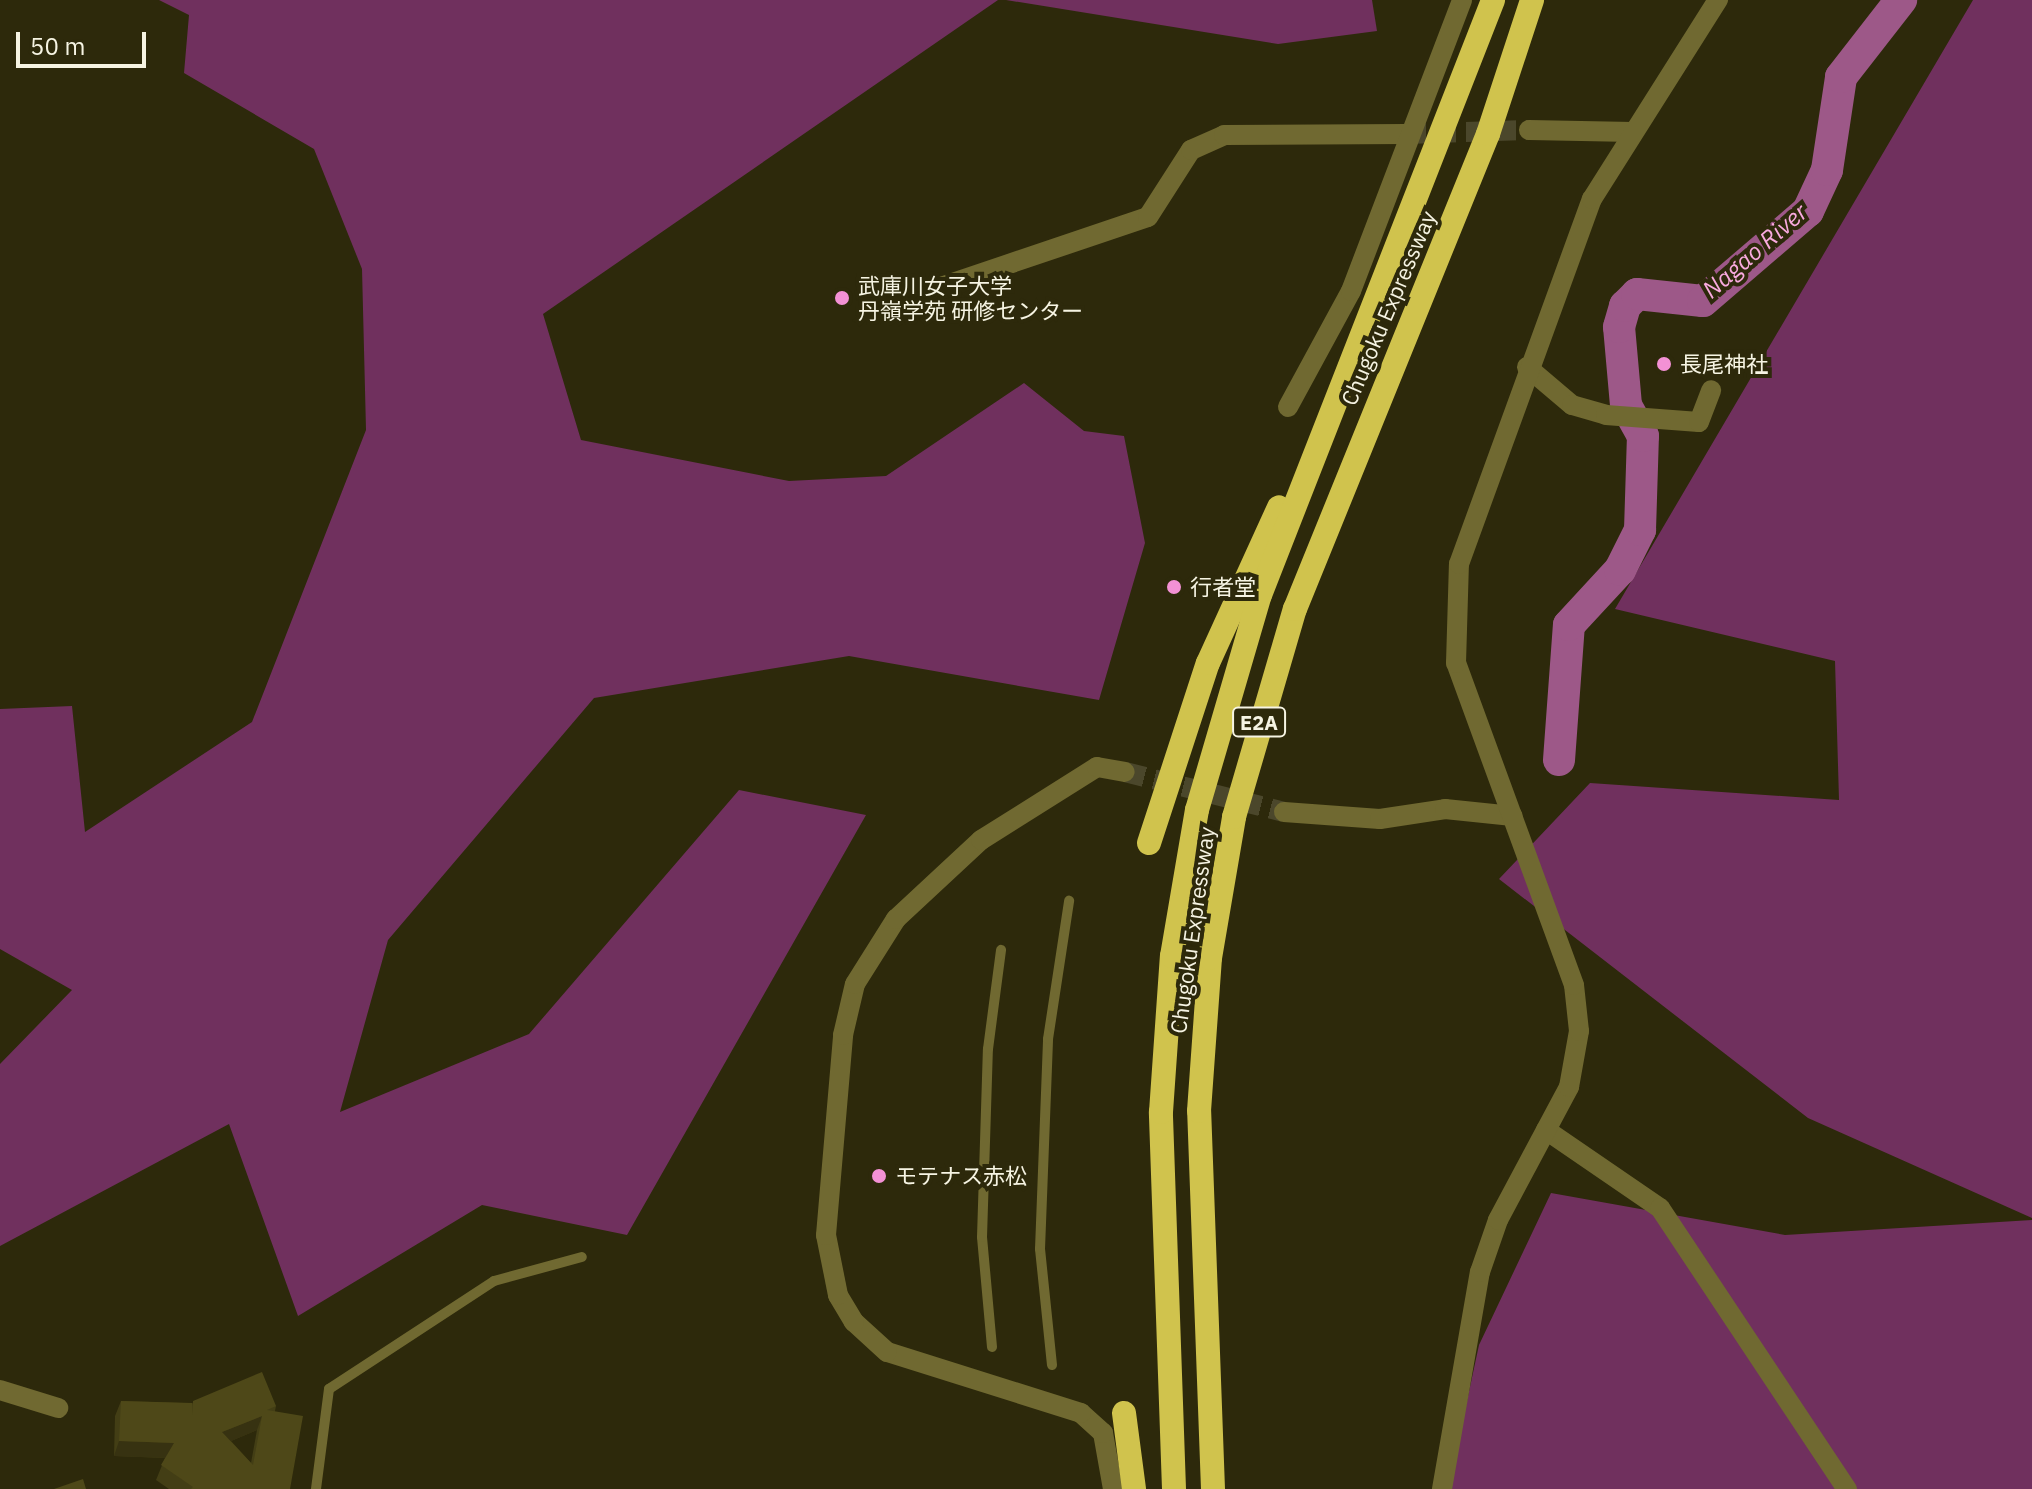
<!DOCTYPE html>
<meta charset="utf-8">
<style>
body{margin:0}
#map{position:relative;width:2032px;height:1489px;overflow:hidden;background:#2d290b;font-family:"IBM Plex Sans","Noto Sans JP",sans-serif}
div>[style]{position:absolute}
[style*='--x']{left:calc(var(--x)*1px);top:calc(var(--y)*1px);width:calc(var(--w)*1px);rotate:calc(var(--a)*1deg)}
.green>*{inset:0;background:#70305e}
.river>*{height:32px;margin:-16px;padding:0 16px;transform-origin:16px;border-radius:16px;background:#9d5888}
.minor-tunnel>*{height:20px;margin-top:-10px;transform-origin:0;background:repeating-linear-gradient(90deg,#4b472b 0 20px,transparent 0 30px)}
.service>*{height:10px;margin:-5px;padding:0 5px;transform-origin:5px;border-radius:5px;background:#706931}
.minor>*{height:20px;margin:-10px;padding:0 10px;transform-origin:10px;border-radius:10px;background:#706931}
.tertiary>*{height:20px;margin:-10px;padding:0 10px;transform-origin:10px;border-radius:10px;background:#706931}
.motorway>*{height:24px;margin:-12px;padding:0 12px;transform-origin:12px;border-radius:12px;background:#d0c34d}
.wall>*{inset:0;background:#433e15}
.shaded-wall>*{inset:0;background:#373211}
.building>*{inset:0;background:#4e4818}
.dots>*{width:22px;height:22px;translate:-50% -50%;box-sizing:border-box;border:4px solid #2d290b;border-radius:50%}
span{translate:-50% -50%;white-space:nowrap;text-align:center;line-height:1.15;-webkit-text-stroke:8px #2d290b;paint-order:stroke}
.shield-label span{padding:2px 6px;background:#2d290b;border:2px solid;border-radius:6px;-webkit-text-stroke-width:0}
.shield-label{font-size:20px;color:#f6f4e3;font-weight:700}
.poi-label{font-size:22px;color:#f6f4e3}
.left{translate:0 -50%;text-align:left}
.street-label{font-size:22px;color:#f6f4e3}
.water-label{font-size:24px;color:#f9aadf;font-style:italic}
.scale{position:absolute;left:16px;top:32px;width:130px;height:36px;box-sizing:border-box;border:4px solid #f6f4e3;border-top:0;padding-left:10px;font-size:24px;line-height:28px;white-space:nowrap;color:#f6f4e3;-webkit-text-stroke:6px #2d290b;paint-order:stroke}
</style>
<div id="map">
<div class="green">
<i style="clip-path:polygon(159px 0,998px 0,543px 314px,581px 440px,789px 481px,886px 476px,1024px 383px,1084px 431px,1124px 436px,1145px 543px,1099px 700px,849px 656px,594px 698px,388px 940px,340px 1112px,529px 1034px,739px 790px,866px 815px,627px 1235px,482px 1205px,298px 1316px,229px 1124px,0 1246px,0 1064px,72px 990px,0 949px,0 709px,72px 706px,85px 832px,252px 722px,366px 430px,362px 269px,314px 149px,184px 73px,189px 15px)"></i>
<i style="clip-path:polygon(1006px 0,1372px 0,1377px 31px,1278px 44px)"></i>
<i style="clip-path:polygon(1973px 0,2032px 0,2032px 1218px,1808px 1118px,1499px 879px,1590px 783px,1839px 800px,1835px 661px,1615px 609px)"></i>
<i style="clip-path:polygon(1551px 1193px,1785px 1235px,2032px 1220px,2032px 1489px,1448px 1489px,1479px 1345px)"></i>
</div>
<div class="river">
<i style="--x:1559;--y:760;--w:135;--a:-85.8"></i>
<i style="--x:1569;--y:625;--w:75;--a:-47.2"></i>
<i style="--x:1620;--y:570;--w:45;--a:-63.4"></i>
<i style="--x:1640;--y:530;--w:94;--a:-88.2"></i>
<i style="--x:1643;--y:436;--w:35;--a:-119"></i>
<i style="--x:1626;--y:405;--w:78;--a:-95.1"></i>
<i style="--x:1619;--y:327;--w:22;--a:-74"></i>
<i style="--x:1625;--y:306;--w:17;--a:-45"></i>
<i style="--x:1637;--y:294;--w:66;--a:6.1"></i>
<i style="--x:1703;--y:301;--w:138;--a:-40.6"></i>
<i style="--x:1808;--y:211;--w:45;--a:-65.1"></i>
<i style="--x:1827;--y:170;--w:94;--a:-81.4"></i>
<i style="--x:1841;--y:77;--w:98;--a:-52.1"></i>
</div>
<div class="minor-tunnel">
<i style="--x:1406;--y:134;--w:123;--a:-1.9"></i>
<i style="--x:1125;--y:772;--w:164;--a:14.1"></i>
</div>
<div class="service">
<i style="--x:992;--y:1347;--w:110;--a:-95.2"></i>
<i style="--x:982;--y:1237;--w:188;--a:-88.2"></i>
<i style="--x:988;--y:1049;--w:100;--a:-82.5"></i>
<i style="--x:1052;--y:1365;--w:117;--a:-95.9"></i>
<i style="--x:1040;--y:1249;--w:210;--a:-87.8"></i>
<i style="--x:1048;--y:1039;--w:140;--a:-81.3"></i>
<i style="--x:316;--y:1489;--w:101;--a:-82.6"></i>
<i style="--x:329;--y:1389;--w:197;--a:-33.2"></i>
<i style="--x:494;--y:1281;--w:91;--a:-15.3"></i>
</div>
<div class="minor">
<i style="--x:1529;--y:130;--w:104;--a:1.1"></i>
<i style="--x:929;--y:291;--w:231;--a:-18.7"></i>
<i style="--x:1148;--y:217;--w:80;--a:-57.3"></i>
<i style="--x:1191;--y:150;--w:36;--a:-24"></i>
<i style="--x:1224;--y:135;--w:182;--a:-0.3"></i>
<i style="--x:1527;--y:367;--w:59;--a:40.2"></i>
<i style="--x:1572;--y:405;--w:35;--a:16"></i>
<i style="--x:1606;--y:415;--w:93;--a:4.3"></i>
<i style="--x:1699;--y:422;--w:34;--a:-69"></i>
<i style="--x:1288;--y:407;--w:132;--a:-61.5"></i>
<i style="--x:1351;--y:291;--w:311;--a:-69.1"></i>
<i style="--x:1284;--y:812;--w:96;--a:4.2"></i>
<i style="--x:1380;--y:819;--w:66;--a:-8.7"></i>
<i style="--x:1445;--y:809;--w:68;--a:5.9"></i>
<i style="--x:0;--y:1390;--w:61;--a:17.2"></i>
<i style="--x:1113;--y:1489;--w:57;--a:-100.1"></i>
<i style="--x:1103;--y:1433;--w:30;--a:-138"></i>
<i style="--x:1081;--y:1413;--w:203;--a:-162.5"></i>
<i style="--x:887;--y:1352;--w:45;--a:-137.7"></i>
<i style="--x:854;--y:1322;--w:31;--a:-121"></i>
<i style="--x:838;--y:1295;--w:61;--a:-101.3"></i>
<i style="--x:826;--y:1235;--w:201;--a:-85.1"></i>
<i style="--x:843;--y:1035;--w:52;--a:-76.8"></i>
<i style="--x:855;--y:984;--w:77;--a:-57.8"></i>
<i style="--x:896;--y:919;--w:116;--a:-42.9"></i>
<i style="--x:981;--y:840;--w:137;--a:-32.2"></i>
<i style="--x:1097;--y:767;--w:28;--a:10"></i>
</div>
<div class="tertiary">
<i style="--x:1546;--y:1130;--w:138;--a:34.4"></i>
<i style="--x:1660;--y:1208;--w:338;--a:56.4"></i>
<i style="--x:1442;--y:1489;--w:220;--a:-80.1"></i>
<i style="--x:1480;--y:1272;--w:55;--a:-70.9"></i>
<i style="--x:1498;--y:1220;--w:151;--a:-61.9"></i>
<i style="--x:1569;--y:1087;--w:57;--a:-79.9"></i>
<i style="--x:1579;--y:1031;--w:46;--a:-96.2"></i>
<i style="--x:1574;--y:985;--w:343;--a:-110.1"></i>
<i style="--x:1456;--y:663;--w:99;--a:-88.3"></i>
<i style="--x:1459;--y:564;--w:388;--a:-70"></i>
<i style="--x:1592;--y:199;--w:236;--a:-57.7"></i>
</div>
<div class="motorway">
<i style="--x:1149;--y:843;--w:189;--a:-71.9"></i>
<i style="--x:1208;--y:663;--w:171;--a:-65.5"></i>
<i style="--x:1124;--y:1413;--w:77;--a:82.5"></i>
<i style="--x:1174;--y:1489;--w:377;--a:-92"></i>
<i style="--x:1161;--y:1112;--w:156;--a:-86"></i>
<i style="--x:1172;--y:956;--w:148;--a:-80.3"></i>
<i style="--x:1197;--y:810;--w:224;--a:-73.7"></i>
<i style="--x:1260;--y:595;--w:639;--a:-68.61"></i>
<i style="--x:1213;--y:1489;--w:378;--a:-92.1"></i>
<i style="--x:1199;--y:1111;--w:153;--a:-85.9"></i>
<i style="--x:1210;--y:958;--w:143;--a:-80.3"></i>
<i style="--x:1234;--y:817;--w:217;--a:-73.7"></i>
<i style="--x:1295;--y:609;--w:513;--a:-67.89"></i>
<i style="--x:1488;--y:134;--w:141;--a:-71.8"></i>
</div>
<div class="wall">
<i style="clip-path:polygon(evenodd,121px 1401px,276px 1406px,275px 1411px,290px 1489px,169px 1489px,156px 1480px,165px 1458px,114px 1456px,115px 1416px,121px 1401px,257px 1430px,251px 1463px,231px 1441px,257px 1430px)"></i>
</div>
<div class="shaded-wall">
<i style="clip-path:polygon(262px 1416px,257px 1430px,217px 1447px,222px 1432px)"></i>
<i style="clip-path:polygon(119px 1441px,174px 1443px,168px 1458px,114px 1456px)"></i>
</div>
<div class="building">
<i style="clip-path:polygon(evenodd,262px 1372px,276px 1406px,267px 1410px,303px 1416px,290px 1489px,191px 1489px,193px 1487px,161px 1465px,174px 1443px,119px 1441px,121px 1401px,192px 1403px,192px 1415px,193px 1401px,262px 1372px,262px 1416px,253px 1465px,222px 1432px,262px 1416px)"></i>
<i style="clip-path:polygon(83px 1479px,86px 1489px,54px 1489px)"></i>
</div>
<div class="dots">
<i style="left:842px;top:298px;background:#f391d5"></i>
<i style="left:1664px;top:364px;background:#f391d5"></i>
<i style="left:1174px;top:587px;background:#f391d5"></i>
<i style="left:879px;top:1176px;background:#f391d5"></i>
</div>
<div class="shield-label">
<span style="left:1259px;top:722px">E2A</span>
</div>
<div class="poi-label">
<span class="left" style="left:858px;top:298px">武庫川女子大学<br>丹嶺学苑 研修センター</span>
<span class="left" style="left:1680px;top:364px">長尾神社</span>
<span class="left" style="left:1190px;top:587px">行者堂</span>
<span class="left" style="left:895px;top:1176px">モテナス赤松</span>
</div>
<div class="street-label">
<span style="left:1388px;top:308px;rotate:-67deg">Chugoku Expressway</span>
<span style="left:1192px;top:930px;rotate:-82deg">Chugoku Expressway</span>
</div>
<div class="water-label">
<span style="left:1755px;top:251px;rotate:-41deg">Nagao River</span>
</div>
<div class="scale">50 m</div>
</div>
